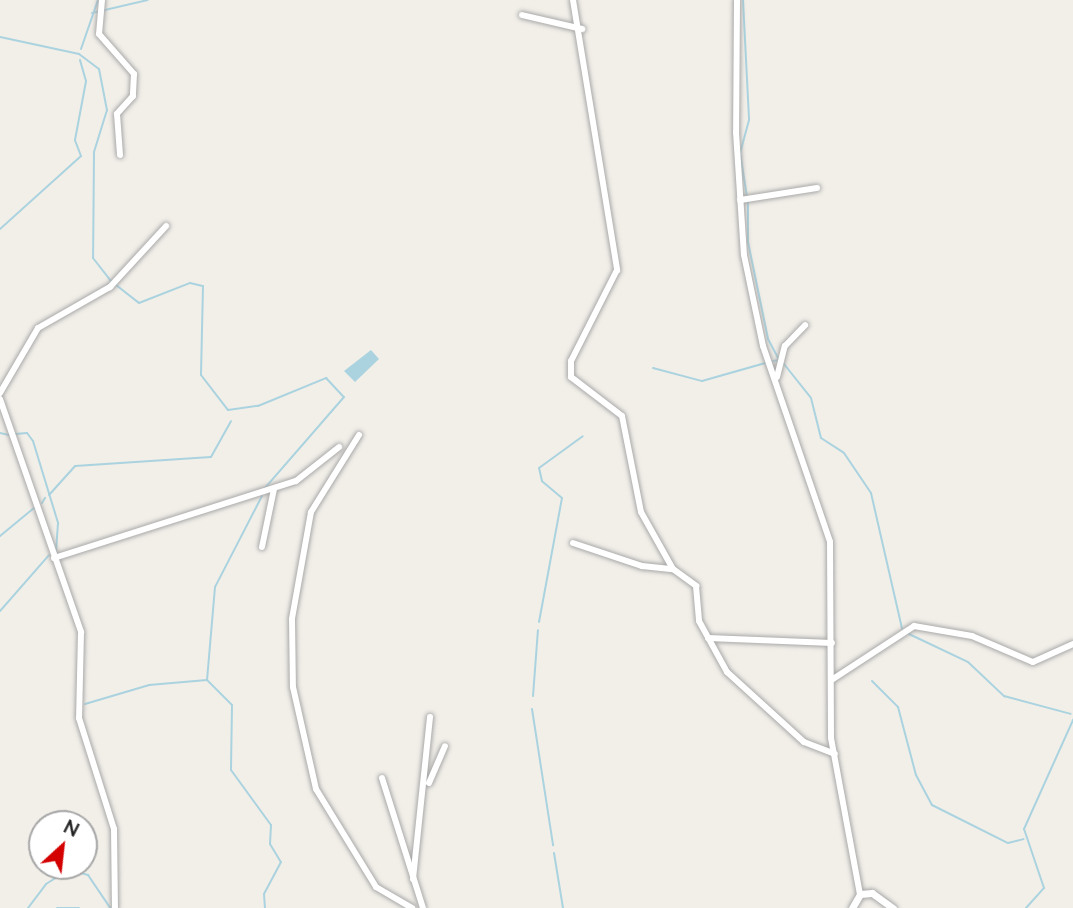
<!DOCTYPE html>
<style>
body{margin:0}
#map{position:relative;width:1073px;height:908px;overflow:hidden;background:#f2efe9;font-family:Mulish,sans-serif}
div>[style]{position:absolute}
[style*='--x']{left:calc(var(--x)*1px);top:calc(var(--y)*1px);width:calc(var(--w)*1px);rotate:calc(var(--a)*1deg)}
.water>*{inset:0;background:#aad3df}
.stream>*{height:2px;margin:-1px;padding:0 1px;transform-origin:1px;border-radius:1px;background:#aad3df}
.roads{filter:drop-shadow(0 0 2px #a9a9a9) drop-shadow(0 0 2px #a9a9a9)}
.minor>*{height:6px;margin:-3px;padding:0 3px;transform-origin:3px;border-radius:3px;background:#fff}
.tertiary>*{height:7px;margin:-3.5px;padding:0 3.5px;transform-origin:3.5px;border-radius:3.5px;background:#fff}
span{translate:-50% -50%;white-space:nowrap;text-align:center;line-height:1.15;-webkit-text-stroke:7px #fff;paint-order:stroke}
.north{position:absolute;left:28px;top:810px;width:70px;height:70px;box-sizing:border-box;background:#fff;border:2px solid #a7a7a7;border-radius:50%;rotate:27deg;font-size:19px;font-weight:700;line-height:28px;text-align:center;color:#222}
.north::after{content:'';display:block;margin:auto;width:24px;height:32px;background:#d40000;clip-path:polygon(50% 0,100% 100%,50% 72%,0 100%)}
</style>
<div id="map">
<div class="water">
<i style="clip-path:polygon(371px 350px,379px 359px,355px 382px,344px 371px)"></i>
</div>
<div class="stream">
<i style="--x:743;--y:0;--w:120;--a:87.1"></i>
<i style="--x:749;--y:120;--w:34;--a:105"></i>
<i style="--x:740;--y:153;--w:44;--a:80.8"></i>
<i style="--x:92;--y:13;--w:57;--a:-13.1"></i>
<i style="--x:0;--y:37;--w:81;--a:12.1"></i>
<i style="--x:79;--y:54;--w:25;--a:37"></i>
<i style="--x:99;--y:69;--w:42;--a:79"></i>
<i style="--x:107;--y:110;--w:44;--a:107.2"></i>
<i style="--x:94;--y:152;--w:106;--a:90.5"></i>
<i style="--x:93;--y:258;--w:29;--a:52"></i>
<i style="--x:81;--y:49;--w:52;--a:-70.9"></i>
<i style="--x:748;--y:201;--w:41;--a:90"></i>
<i style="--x:748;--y:242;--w:99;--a:78.3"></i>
<i style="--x:768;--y:339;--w:24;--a:62"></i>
<i style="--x:779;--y:360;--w:6;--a:171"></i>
<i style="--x:0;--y:229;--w:109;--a:-42"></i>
<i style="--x:81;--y:156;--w:17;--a:-111"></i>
<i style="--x:75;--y:140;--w:60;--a:-79.4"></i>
<i style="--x:86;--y:81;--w:22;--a:-106"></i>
<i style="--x:116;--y:285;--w:29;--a:38"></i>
<i style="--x:139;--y:303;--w:55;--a:-21.4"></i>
<i style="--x:190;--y:283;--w:13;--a:13"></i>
<i style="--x:203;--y:286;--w:89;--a:91.3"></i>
<i style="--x:201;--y:375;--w:44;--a:52.4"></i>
<i style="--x:228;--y:410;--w:30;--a:-8"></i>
<i style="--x:258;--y:406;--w:74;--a:-22.4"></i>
<i style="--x:326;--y:378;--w:26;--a:47"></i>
<i style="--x:344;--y:397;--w:122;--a:131"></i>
<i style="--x:784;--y:364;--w:43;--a:51.5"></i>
<i style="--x:811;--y:398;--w:41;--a:76"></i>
<i style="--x:821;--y:438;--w:27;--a:33"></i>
<i style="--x:844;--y:453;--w:48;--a:56"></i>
<i style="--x:871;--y:493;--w:139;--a:77.1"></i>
<i style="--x:653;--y:368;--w:51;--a:14.9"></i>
<i style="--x:702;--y:381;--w:66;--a:-15.9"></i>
<i style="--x:0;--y:433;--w:9;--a:13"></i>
<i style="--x:16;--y:434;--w:11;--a:-5"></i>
<i style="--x:27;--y:433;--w:10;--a:53"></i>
<i style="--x:33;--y:441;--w:86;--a:73"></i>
<i style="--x:58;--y:523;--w:27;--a:94"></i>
<i style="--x:49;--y:495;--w:39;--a:-48"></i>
<i style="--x:75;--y:466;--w:136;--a:-3.8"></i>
<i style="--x:211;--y:457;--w:41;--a:-60.9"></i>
<i style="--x:262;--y:496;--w:102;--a:117.3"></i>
<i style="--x:215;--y:587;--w:93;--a:94.9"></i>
<i style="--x:207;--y:680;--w:35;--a:45"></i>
<i style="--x:232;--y:705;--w:65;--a:90.9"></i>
<i style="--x:231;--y:770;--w:68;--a:54"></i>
<i style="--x:271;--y:825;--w:19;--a:93"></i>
<i style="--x:270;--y:844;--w:21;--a:59"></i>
<i style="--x:281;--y:862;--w:36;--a:118"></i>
<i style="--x:264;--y:894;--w:14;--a:86"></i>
<i style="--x:42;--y:503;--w:6;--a:-59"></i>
<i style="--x:0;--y:536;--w:44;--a:-39.5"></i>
<i style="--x:0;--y:611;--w:74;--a:-48.8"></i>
<i style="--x:539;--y:622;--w:126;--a:-79.5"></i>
<i style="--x:562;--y:498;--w:26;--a:-140"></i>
<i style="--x:542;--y:481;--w:13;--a:-103"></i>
<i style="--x:539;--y:468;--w:54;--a:-36"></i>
<i style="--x:909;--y:634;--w:65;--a:25.4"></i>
<i style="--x:968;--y:662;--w:50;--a:43.4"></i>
<i style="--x:1004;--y:696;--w:69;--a:15"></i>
<i style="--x:872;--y:681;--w:37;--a:45"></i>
<i style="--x:898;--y:707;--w:70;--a:75.2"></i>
<i style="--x:916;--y:775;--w:34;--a:62"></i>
<i style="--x:932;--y:805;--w:85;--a:26.6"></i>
<i style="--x:1008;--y:843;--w:16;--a:-14"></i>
<i style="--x:533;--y:696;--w:66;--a:-85.7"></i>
<i style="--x:85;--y:704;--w:67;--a:-16.5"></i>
<i style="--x:149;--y:685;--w:58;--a:-4.9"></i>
<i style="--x:532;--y:709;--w:138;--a:81.2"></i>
<i style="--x:554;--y:853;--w:56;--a:80.7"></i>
<i style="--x:28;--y:908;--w:30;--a:-53"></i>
<i style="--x:46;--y:884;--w:26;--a:-32"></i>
<i style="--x:68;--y:870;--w:21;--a:14"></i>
<i style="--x:88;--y:875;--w:40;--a:56"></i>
<i style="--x:57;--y:908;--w:22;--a:0"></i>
<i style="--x:1026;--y:908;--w:27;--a:-48"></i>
<i style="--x:1044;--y:888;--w:62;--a:-108.7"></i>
<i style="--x:1024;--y:829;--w:120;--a:-65.8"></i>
</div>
<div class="roads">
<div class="minor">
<i style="--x:102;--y:0;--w:34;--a:95"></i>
<i style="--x:99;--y:34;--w:53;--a:48.8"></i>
<i style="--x:134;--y:74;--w:22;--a:93"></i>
<i style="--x:133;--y:96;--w:24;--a:132"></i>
<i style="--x:117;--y:114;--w:41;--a:85.8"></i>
<i style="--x:573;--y:0;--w:274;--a:80.7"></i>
<i style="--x:617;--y:270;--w:102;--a:116.8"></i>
<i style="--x:571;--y:361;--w:16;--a:90"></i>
<i style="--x:571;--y:377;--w:64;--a:37.4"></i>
<i style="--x:622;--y:416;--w:98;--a:78.8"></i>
<i style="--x:641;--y:512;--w:65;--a:60.7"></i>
<i style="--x:673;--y:569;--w:29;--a:36"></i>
<i style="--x:696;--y:586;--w:35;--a:85"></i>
<i style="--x:699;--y:621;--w:58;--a:61.2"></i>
<i style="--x:727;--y:672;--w:104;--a:42.3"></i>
<i style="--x:804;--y:742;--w:33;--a:21"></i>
<i style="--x:737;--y:0;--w:132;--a:90.4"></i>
<i style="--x:736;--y:132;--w:123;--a:86.3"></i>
<i style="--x:744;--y:255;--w:93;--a:78.2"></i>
<i style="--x:763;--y:346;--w:207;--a:71.1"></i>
<i style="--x:830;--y:542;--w:196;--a:89.7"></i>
<i style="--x:831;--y:738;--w:159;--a:79.5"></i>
<i style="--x:522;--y:15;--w:62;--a:13.1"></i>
<i style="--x:740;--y:200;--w:78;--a:-8.9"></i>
<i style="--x:777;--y:377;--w:32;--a:-76"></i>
<i style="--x:785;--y:346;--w:29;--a:-46"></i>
<i style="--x:0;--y:393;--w:75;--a:-59.7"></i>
<i style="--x:38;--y:328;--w:83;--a:-29.7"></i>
<i style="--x:110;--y:287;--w:83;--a:-47.4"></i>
<i style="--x:0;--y:399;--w:247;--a:70.8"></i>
<i style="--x:81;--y:632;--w:86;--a:91.3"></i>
<i style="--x:79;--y:718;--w:116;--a:72.5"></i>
<i style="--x:114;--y:829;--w:79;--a:89.3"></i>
<i style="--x:359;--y:435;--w:91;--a:121.9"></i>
<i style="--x:311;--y:512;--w:109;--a:100.1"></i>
<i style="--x:292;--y:619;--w:68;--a:89.2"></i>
<i style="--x:293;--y:687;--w:105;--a:77.3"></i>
<i style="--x:316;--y:789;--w:115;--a:58.5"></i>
<i style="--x:376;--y:887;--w:42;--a:30.3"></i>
<i style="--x:573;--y:543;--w:73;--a:18.4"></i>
<i style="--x:642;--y:566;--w:31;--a:6"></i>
<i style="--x:262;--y:547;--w:59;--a:-78.3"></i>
<i style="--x:54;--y:558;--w:254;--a:-17.7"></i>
<i style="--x:296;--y:481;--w:55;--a:-38.3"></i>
<i style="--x:708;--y:638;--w:124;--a:2.3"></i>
<i style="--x:833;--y:679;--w:97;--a:-33.2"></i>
<i style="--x:914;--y:626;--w:59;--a:9.8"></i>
<i style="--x:972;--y:636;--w:66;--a:23.1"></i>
<i style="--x:1033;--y:662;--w:44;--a:-24.2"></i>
<i style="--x:382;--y:778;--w:136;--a:72.5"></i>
<i style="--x:429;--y:783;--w:40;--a:-66.6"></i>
<i style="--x:413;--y:879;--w:163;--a:-84"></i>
</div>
<div class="tertiary">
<i style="--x:852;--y:908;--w:16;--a:-60"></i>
<i style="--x:860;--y:894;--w:12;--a:-5"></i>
<i style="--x:872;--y:893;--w:26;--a:36"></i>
</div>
</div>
<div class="north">N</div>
</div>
